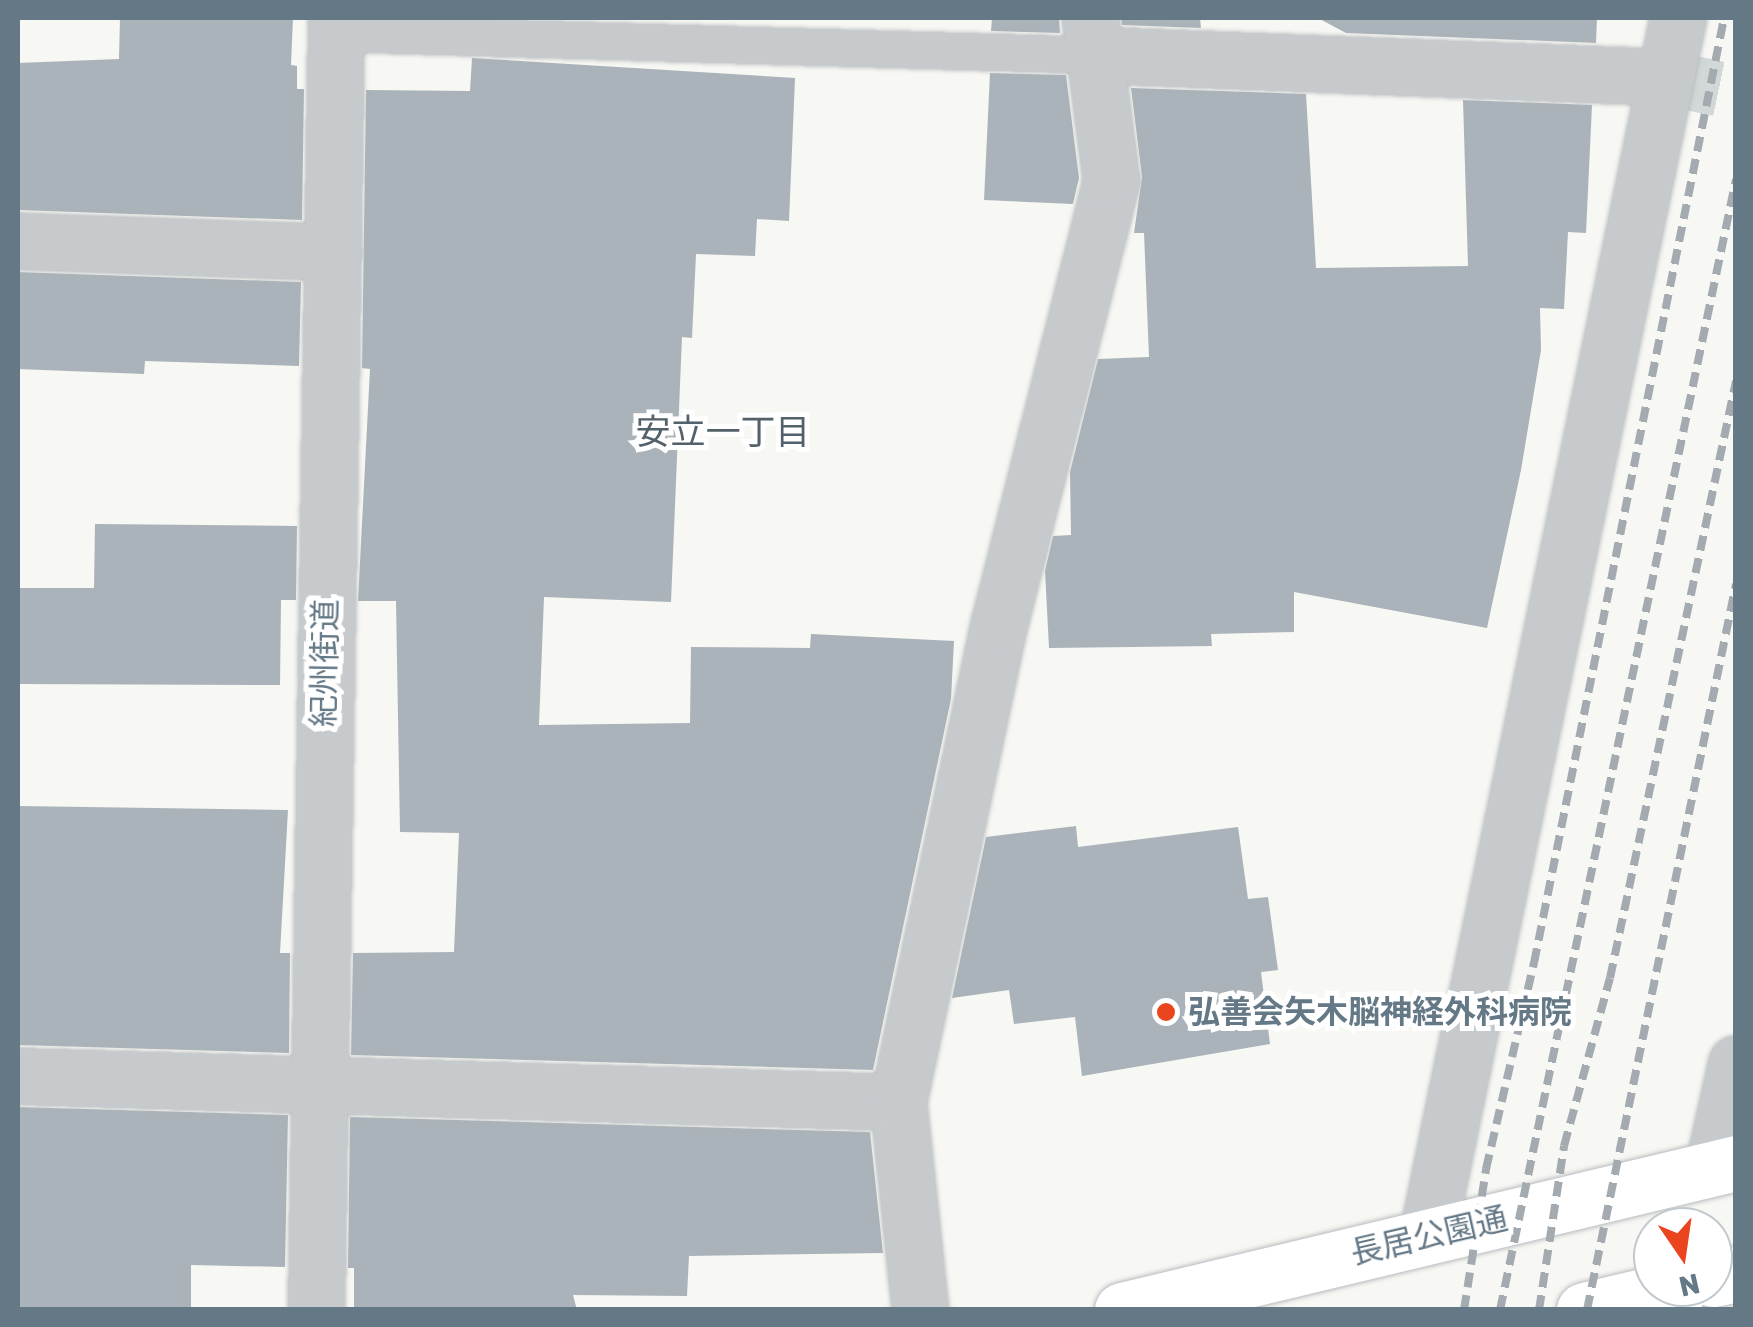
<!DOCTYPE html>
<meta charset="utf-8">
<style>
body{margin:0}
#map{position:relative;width:1753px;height:1327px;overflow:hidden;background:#f7f7f3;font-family:Rubik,"Noto Sans JP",sans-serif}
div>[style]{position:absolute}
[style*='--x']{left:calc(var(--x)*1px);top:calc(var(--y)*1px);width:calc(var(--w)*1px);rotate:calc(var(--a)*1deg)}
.building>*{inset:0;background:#aab3b9}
.street-tunnel>*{height:55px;margin-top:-27.5px;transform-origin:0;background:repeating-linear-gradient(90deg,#d2d7d8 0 55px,transparent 0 83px)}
.roads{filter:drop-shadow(0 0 2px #b8bcbf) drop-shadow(0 0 2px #b8bcbf)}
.lane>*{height:35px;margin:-17.5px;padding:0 17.5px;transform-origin:17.5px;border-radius:17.5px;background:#c6cacd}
.street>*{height:55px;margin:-27.5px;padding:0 27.5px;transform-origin:27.5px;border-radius:27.5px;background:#c6cacd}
.highway>*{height:55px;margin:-27.5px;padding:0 27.5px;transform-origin:27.5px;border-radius:27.5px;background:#fff}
.rail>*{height:8px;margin-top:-4px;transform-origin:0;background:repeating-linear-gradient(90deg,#a4abb0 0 15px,transparent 0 23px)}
.dots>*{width:28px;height:28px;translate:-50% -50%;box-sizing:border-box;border:5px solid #fff;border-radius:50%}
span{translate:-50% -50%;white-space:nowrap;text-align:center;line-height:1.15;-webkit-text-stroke:10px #fff;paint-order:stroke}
.street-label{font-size:32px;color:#647886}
.poi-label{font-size:32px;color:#647886;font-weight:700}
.left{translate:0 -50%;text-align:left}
.neighbourhood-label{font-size:35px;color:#53616a}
.frame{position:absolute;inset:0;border:20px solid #647886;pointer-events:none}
.north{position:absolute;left:1633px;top:1207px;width:100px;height:100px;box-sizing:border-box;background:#fff;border:2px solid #c1c9cf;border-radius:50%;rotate:167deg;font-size:28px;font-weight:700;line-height:40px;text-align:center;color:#647886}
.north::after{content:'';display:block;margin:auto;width:35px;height:45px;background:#eb451f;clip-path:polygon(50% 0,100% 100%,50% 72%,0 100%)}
</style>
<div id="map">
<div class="building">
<i style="clip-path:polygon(120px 18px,293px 18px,291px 65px,297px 66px,297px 89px,304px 89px,302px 220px,18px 210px,18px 63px,119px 59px)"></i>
<i style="clip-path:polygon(992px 18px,1059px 18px,1060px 33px,991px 31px)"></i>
<i style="clip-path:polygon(1121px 18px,1200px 18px,1201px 28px,1122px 25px)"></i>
<i style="clip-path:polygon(1318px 18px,1597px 18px,1596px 43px,1346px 33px)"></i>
<i style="clip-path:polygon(472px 58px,795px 78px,789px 221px,757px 219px,755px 256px,696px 254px,692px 338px,682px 337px,671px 602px,544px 597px,539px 725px,690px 723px,691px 647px,810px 648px,811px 634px,954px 641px,951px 699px,873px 1070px,351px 1055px,353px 953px,454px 952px,459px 833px,400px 832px,396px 601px,358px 601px,370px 369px,362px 368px,366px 90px,470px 91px)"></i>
<i style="clip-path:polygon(990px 73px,1066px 75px,1079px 178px,1073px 204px,984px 200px)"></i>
<i style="clip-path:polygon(1131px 88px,1306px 94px,1316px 268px,1468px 266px,1463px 100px,1592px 105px,1586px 233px,1568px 232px,1564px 309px,1540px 308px,1541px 350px,1521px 470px,1487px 628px,1294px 592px,1294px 632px,1211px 634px,1212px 646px,1049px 648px,1045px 571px,1053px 536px,1071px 535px,1070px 472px,1098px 359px,1149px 357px,1144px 233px,1134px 233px,1142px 177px)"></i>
<i style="clip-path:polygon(18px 272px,301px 282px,299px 366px,145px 361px,144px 374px,18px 369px)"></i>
<i style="clip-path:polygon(95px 524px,297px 526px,296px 600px,281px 600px,280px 685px,18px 684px,18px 588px,94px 588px)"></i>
<i style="clip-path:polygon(18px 806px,288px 810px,280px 953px,290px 953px,289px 1053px,18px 1045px)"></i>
<i style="clip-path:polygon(1076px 826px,1078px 847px,1238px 827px,1248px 899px,1268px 897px,1278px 970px,1261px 972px,1270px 1044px,1082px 1076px,1075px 1017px,1014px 1024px,1009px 990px,952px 998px,986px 837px)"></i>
<i style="clip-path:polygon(18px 1107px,288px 1115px,285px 1267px,191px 1265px,191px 1310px,18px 1310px)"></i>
<i style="clip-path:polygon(350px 1117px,870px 1132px,883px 1253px,689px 1256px,687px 1296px,573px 1295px,577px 1310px,354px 1310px,354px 1268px,348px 1268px)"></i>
</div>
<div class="street-tunnel">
<i style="--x:1665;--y:77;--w:73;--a:11.9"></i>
</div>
<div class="roads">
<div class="lane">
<i style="--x:336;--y:33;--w:762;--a:1.65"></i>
</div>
<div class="street">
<i style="--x:1098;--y:55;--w:567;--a:2.22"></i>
<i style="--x:18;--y:241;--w:316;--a:2"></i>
<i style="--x:18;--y:1076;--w:880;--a:1.69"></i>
<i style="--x:1713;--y:1168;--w:107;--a:-77.5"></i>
<i style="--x:1427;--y:1237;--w:1245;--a:-78.37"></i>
<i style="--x:316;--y:1310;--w:1292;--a:-89.11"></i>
<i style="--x:920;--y:1310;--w:209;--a:-96"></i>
<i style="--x:898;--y:1102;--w:489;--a:-78.1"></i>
<i style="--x:999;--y:624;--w:458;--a:-75.8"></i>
<i style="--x:1111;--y:180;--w:163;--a:-97.4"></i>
</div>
<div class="highway">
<i style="--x:1713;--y:1279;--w:24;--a:-12"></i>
<i style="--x:1122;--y:1310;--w:631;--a:-13.46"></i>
<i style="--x:1584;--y:1310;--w:100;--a:-13.3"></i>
</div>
</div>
<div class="rail">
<i style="--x:1464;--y:1310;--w:143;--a:-81.1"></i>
<i style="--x:1486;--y:1169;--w:212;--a:-76.9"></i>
<i style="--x:1534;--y:963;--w:964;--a:-78.63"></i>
<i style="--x:1500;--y:1310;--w:1155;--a:-78.21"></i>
<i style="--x:1539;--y:1310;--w:166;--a:-81.3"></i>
<i style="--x:1564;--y:1146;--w:174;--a:-74.7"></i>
<i style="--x:1610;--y:978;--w:610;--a:-78.08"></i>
<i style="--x:1587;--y:1310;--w:741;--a:-78.4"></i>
</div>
<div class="dots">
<i style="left:1166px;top:1012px;background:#eb451f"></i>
</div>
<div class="street-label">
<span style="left:325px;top:663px;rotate:-89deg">紀州街道</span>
<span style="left:1429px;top:1236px;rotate:-13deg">長居公園通</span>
</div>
<div class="poi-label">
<span class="left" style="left:1188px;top:1012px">弘善会矢木脳神経外科病院</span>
</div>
<div class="neighbourhood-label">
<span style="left:723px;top:432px">安立一丁目</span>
</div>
<div class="frame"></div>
<div class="north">N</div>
</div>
